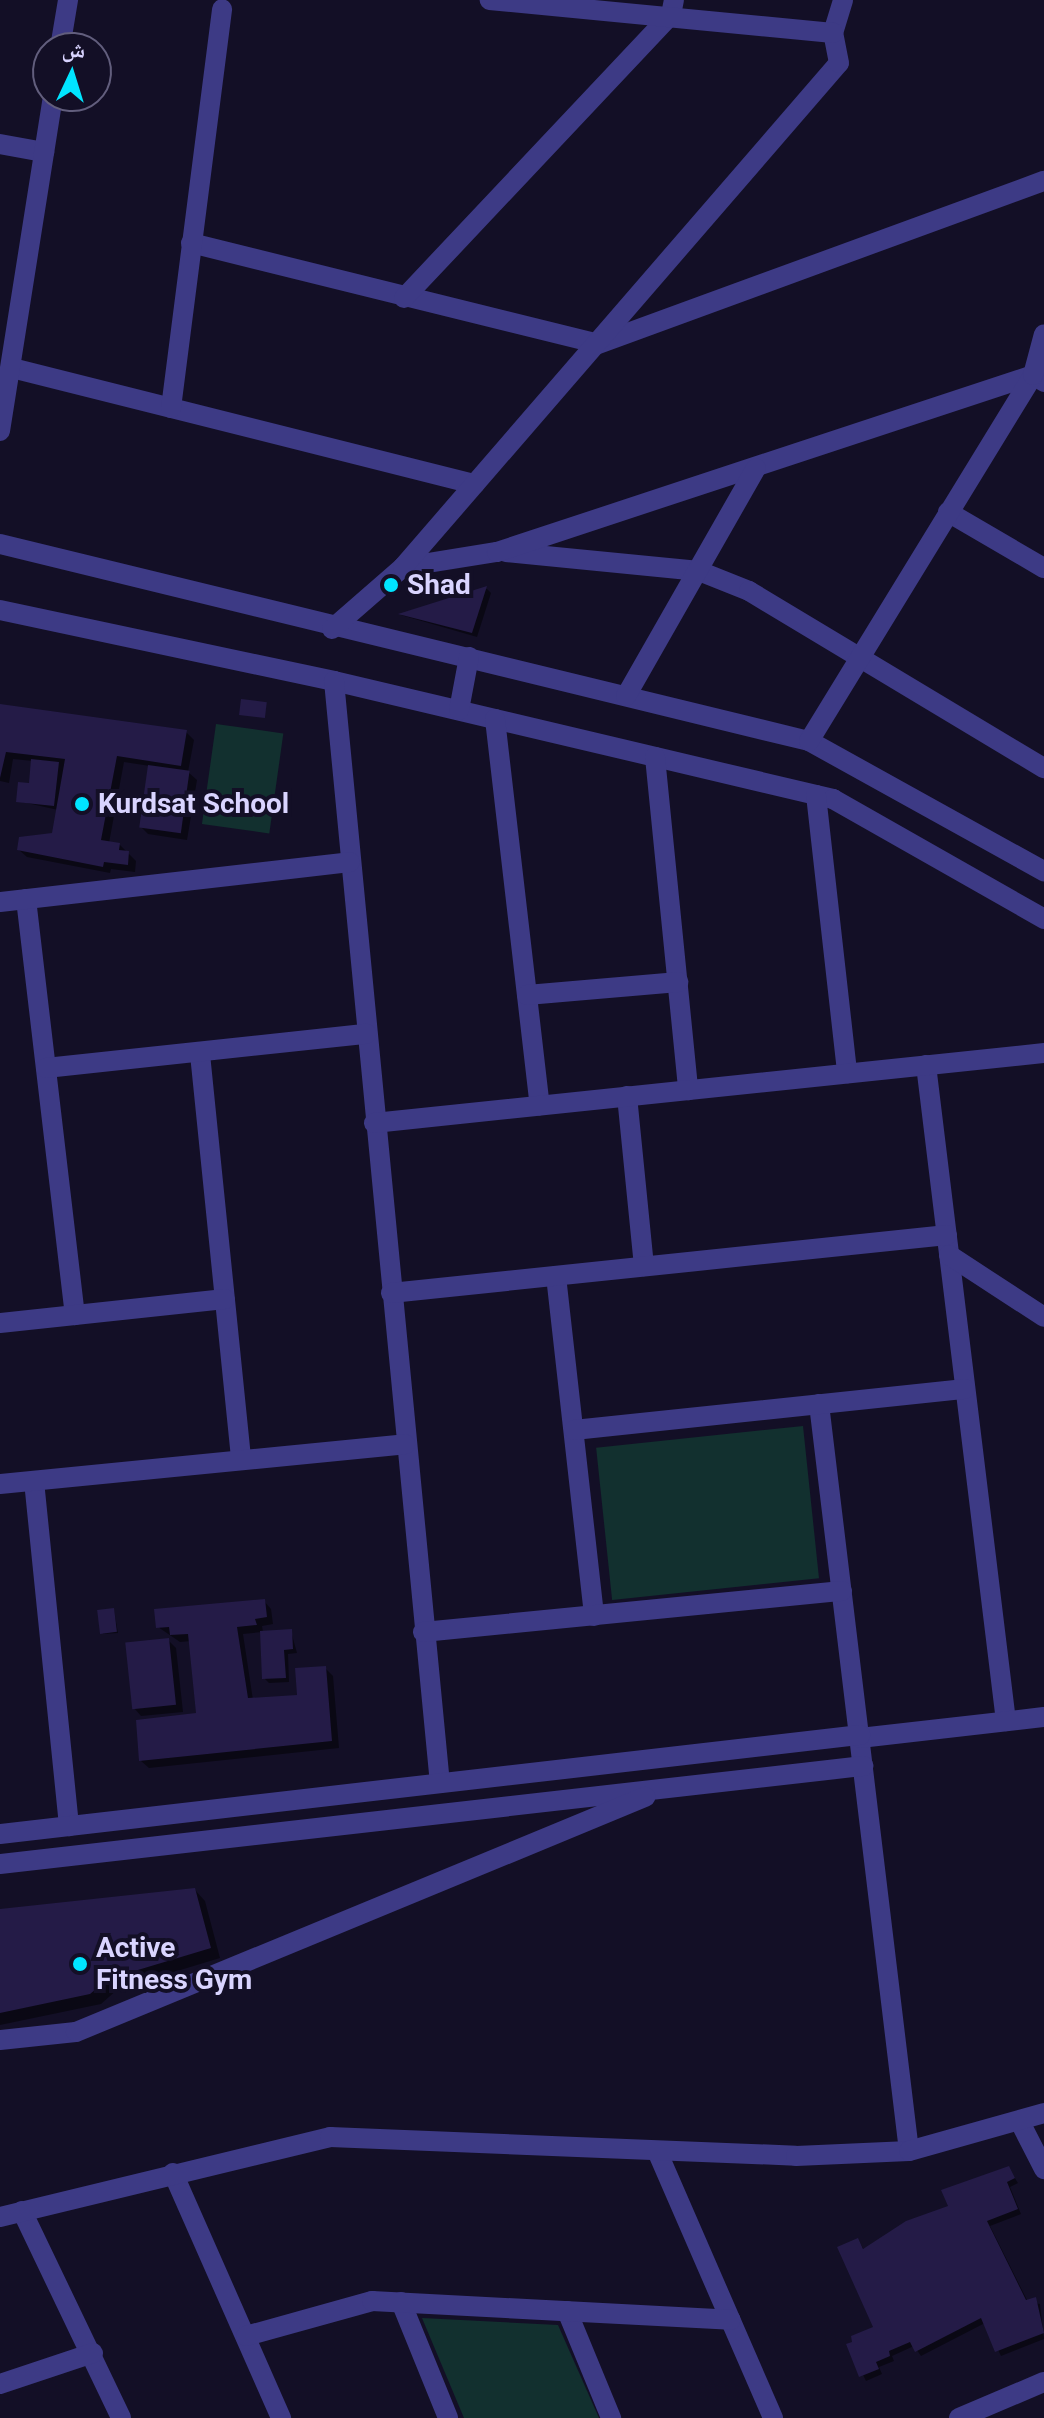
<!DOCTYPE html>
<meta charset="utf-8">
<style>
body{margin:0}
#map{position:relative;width:1044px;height:2418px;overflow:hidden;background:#130f26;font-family:Roboto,"Noto Naskh Arabic",sans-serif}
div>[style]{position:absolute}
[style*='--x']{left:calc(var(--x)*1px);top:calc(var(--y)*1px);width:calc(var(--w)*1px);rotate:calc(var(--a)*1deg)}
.green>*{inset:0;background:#12302f;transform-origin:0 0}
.shadow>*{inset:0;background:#0007}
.building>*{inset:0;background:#241b47;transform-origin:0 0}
.street>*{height:20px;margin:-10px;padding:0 10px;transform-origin:10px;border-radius:10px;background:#3d3a85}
.dots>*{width:22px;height:22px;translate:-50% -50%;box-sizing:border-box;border:4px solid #130f26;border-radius:50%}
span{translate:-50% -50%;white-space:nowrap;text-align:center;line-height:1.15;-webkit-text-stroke:8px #130f26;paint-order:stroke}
.poi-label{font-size:28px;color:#d9d4ff;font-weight:700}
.left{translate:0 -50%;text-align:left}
.north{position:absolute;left:32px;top:32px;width:80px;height:80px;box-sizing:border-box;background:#130f26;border:2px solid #625e7d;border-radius:50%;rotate:4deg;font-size:22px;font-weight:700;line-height:32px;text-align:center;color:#d9d4ff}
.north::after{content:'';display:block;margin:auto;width:28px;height:36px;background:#00e5ff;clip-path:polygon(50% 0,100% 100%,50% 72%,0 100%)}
</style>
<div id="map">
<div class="green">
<i style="left:216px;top:724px;width:68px;height:101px;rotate:8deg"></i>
<i style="left:803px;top:1426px;width:153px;height:208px;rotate:84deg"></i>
<i style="clip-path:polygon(422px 2318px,558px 2325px,599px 2418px,464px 2418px)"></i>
</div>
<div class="shadow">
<i style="clip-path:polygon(487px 589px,491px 593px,477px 637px,401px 615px)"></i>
<i style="clip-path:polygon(0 706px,186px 732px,194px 740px,188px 772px,197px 780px,187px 840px,148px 834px,140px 826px,150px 766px,124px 762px,109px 843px,119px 844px,136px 861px,135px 872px,111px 869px,110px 873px,27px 857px,19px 850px,53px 834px,58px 810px,18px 801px,31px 785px,33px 761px,13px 759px,9px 783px,0 781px)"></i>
<i style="clip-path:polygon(264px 1601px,271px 1609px,273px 1624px,262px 1626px,263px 1632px,291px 1631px,297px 1653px,288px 1654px,289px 1682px,269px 1683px,264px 1678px,262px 1632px,243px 1634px,253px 1700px,299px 1696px,325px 1668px,333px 1676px,339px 1748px,149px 1768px,141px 1761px,199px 1714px,191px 1641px,180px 1642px,158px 1627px)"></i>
<i style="clip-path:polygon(114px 1610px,118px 1633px,103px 1634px,102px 1632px)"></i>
<i style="clip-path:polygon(168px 1640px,176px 1648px,183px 1712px,141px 1716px,134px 1708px)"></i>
<i style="clip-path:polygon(195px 1890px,205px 1901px,220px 1958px,118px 1989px,101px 2004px,0 2025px,0 1911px)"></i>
<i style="clip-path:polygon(1009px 2169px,1018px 2183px,1010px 2187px,1021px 2214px,990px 2226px,1028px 2302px,1040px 2304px,1044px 2339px,1001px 2356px,985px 2323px,921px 2356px,914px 2346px,892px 2356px,894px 2361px,879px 2367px,882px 2374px,866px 2381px,849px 2346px,876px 2328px,858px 2240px,865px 2251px,950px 2208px)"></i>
</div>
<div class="building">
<i style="clip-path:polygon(487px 586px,472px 633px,398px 614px)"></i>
<i style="left:241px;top:699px;width:26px;height:16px;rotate:7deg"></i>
<i style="clip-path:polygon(0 704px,187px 730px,181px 766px,117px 756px,101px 840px,120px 843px,119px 850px,129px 851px,128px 865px,104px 862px,103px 867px,17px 850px,19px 837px,52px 833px,65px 759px,6px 752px,0 778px)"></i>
<i style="clip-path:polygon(31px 759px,59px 762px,54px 806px,16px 802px,18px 782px,29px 783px)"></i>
<i style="left:148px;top:765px;width:42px;height:63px;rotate:8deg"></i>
<i style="clip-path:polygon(265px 1599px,267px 1617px,255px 1619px,257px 1625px,237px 1627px,248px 1698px,297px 1695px,295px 1668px,326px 1666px,332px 1741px,139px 1761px,136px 1720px,196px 1713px,188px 1634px,170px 1635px,169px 1627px,156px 1628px,154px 1609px)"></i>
<i style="left:114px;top:1608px;width:24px;height:17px;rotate:83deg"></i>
<i style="clip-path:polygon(292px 1629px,293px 1649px,284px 1650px,286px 1678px,262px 1679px,260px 1631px)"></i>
<i style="left:169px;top:1638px;width:67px;height:44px;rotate:84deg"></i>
<i style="clip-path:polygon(195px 1888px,211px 1948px,108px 1979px,90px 1994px,0 2013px,0 1909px)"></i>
<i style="clip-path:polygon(1009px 2166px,1015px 2178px,1007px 2182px,1018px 2209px,987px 2221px,1026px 2300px,1036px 2297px,1044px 2333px,995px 2352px,981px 2318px,915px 2352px,910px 2342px,889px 2351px,890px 2356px,876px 2362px,879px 2369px,859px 2377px,846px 2344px,852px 2342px,851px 2336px,873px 2327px,837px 2247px,858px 2238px,863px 2249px,906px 2221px,948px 2206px,941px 2190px)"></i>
</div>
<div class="street">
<i style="--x:833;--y:33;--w:34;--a:-73"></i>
<i style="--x:60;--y:48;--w:49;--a:-80.5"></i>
<i style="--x:0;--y:144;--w:45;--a:10.3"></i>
<i style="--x:191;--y:243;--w:419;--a:13.9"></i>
<i style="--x:598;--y:344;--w:475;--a:-20.1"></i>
<i style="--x:404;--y:298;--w:389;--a:-46.7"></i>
<i style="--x:671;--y:15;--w:15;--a:-79"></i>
<i style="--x:12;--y:368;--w:477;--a:14.1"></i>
<i style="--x:171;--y:408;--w:402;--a:-82.7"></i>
<i style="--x:0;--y:431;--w:339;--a:-81"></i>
<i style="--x:948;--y:512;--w:111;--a:30.3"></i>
<i style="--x:0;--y:544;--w:833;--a:13.69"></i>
<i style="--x:809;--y:741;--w:269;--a:29"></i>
<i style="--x:506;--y:552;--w:194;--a:5.6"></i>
<i style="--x:699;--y:571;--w:54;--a:21.8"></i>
<i style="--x:749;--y:591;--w:344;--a:31"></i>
<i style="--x:403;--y:567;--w:95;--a:-9.1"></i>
<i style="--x:497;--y:552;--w:564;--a:-18.27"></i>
<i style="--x:1033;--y:375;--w:13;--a:32"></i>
<i style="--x:0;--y:610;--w:341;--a:12"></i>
<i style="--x:334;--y:681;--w:513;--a:13.3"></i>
<i style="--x:833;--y:799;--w:243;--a:29.6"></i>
<i style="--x:332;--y:629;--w:94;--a:-41.1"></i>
<i style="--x:403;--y:567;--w:666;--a:-49.14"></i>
<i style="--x:839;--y:63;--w:31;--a:-101"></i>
<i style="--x:833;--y:33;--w:345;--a:-174.5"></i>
<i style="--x:334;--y:681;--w:1107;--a:84.51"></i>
<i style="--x:626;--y:696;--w:262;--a:-60.3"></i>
<i style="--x:459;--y:710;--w:54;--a:-79.3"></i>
<i style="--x:495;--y:719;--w:389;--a:83.4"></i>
<i style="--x:809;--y:741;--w:429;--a:-58.5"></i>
<i style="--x:1033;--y:375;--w:42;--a:-75"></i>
<i style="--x:655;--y:757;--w:335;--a:84.3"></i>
<i style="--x:816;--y:795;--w:280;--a:83.6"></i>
<i style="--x:26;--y:899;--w:419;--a:83.3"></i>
<i style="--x:0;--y:902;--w:352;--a:-6.5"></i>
<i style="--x:527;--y:995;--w:152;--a:-4.9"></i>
<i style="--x:200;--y:1054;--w:408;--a:84.2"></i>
<i style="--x:926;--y:1065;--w:661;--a:83.05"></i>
<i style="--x:46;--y:1068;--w:322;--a:-6.1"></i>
<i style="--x:627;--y:1096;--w:171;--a:84.3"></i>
<i style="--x:374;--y:1123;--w:674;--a:-5.96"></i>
<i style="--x:949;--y:1255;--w:113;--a:33.1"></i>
<i style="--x:556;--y:1276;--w:342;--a:83.6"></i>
<i style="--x:391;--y:1293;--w:559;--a:-5.96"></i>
<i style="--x:0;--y:1323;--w:226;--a:-6.1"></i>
<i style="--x:819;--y:1404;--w:752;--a:83.13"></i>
<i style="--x:574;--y:1430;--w:393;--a:-6"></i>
<i style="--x:34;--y:1481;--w:347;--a:84.2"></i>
<i style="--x:0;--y:1484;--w:407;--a:-5.6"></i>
<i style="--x:423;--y:1632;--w:421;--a:-5.6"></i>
<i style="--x:860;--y:1738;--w:185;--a:-6.5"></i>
<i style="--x:0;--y:1834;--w:866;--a:-6.57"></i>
<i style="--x:0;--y:1864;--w:869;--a:-6.48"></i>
<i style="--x:0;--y:2040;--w:76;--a:-6"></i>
<i style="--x:76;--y:2032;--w:616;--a:-22.44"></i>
<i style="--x:1020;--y:2122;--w:53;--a:62.9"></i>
<i style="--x:657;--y:2151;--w:291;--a:66.5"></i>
<i style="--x:173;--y:2173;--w:268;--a:66.2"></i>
<i style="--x:22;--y:2211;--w:229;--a:64.4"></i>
<i style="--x:0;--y:2217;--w:340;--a:-13.6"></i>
<i style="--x:330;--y:2137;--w:466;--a:2.3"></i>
<i style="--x:796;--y:2156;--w:113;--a:-2.5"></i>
<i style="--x:909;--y:2151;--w:140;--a:-15.7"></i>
<i style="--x:401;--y:2302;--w:125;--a:67.9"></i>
<i style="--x:567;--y:2311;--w:116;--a:67.6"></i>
<i style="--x:246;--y:2336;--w:131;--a:-15.5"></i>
<i style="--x:372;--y:2301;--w:359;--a:3"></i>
<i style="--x:0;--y:2384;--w:98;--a:-18.4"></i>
<i style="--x:959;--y:2418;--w:92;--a:-23"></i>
</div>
<div class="dots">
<i style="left:391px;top:585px;background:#00e5ff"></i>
<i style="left:82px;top:804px;background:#00e5ff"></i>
<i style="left:80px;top:1964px;background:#00e5ff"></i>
</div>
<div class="poi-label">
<span class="left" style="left:407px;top:585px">Shad</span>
<span class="left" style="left:98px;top:804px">Kurdsat School</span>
<span class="left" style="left:96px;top:1964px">Active<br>Fitness Gym</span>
</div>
<div class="north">ش</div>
</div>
